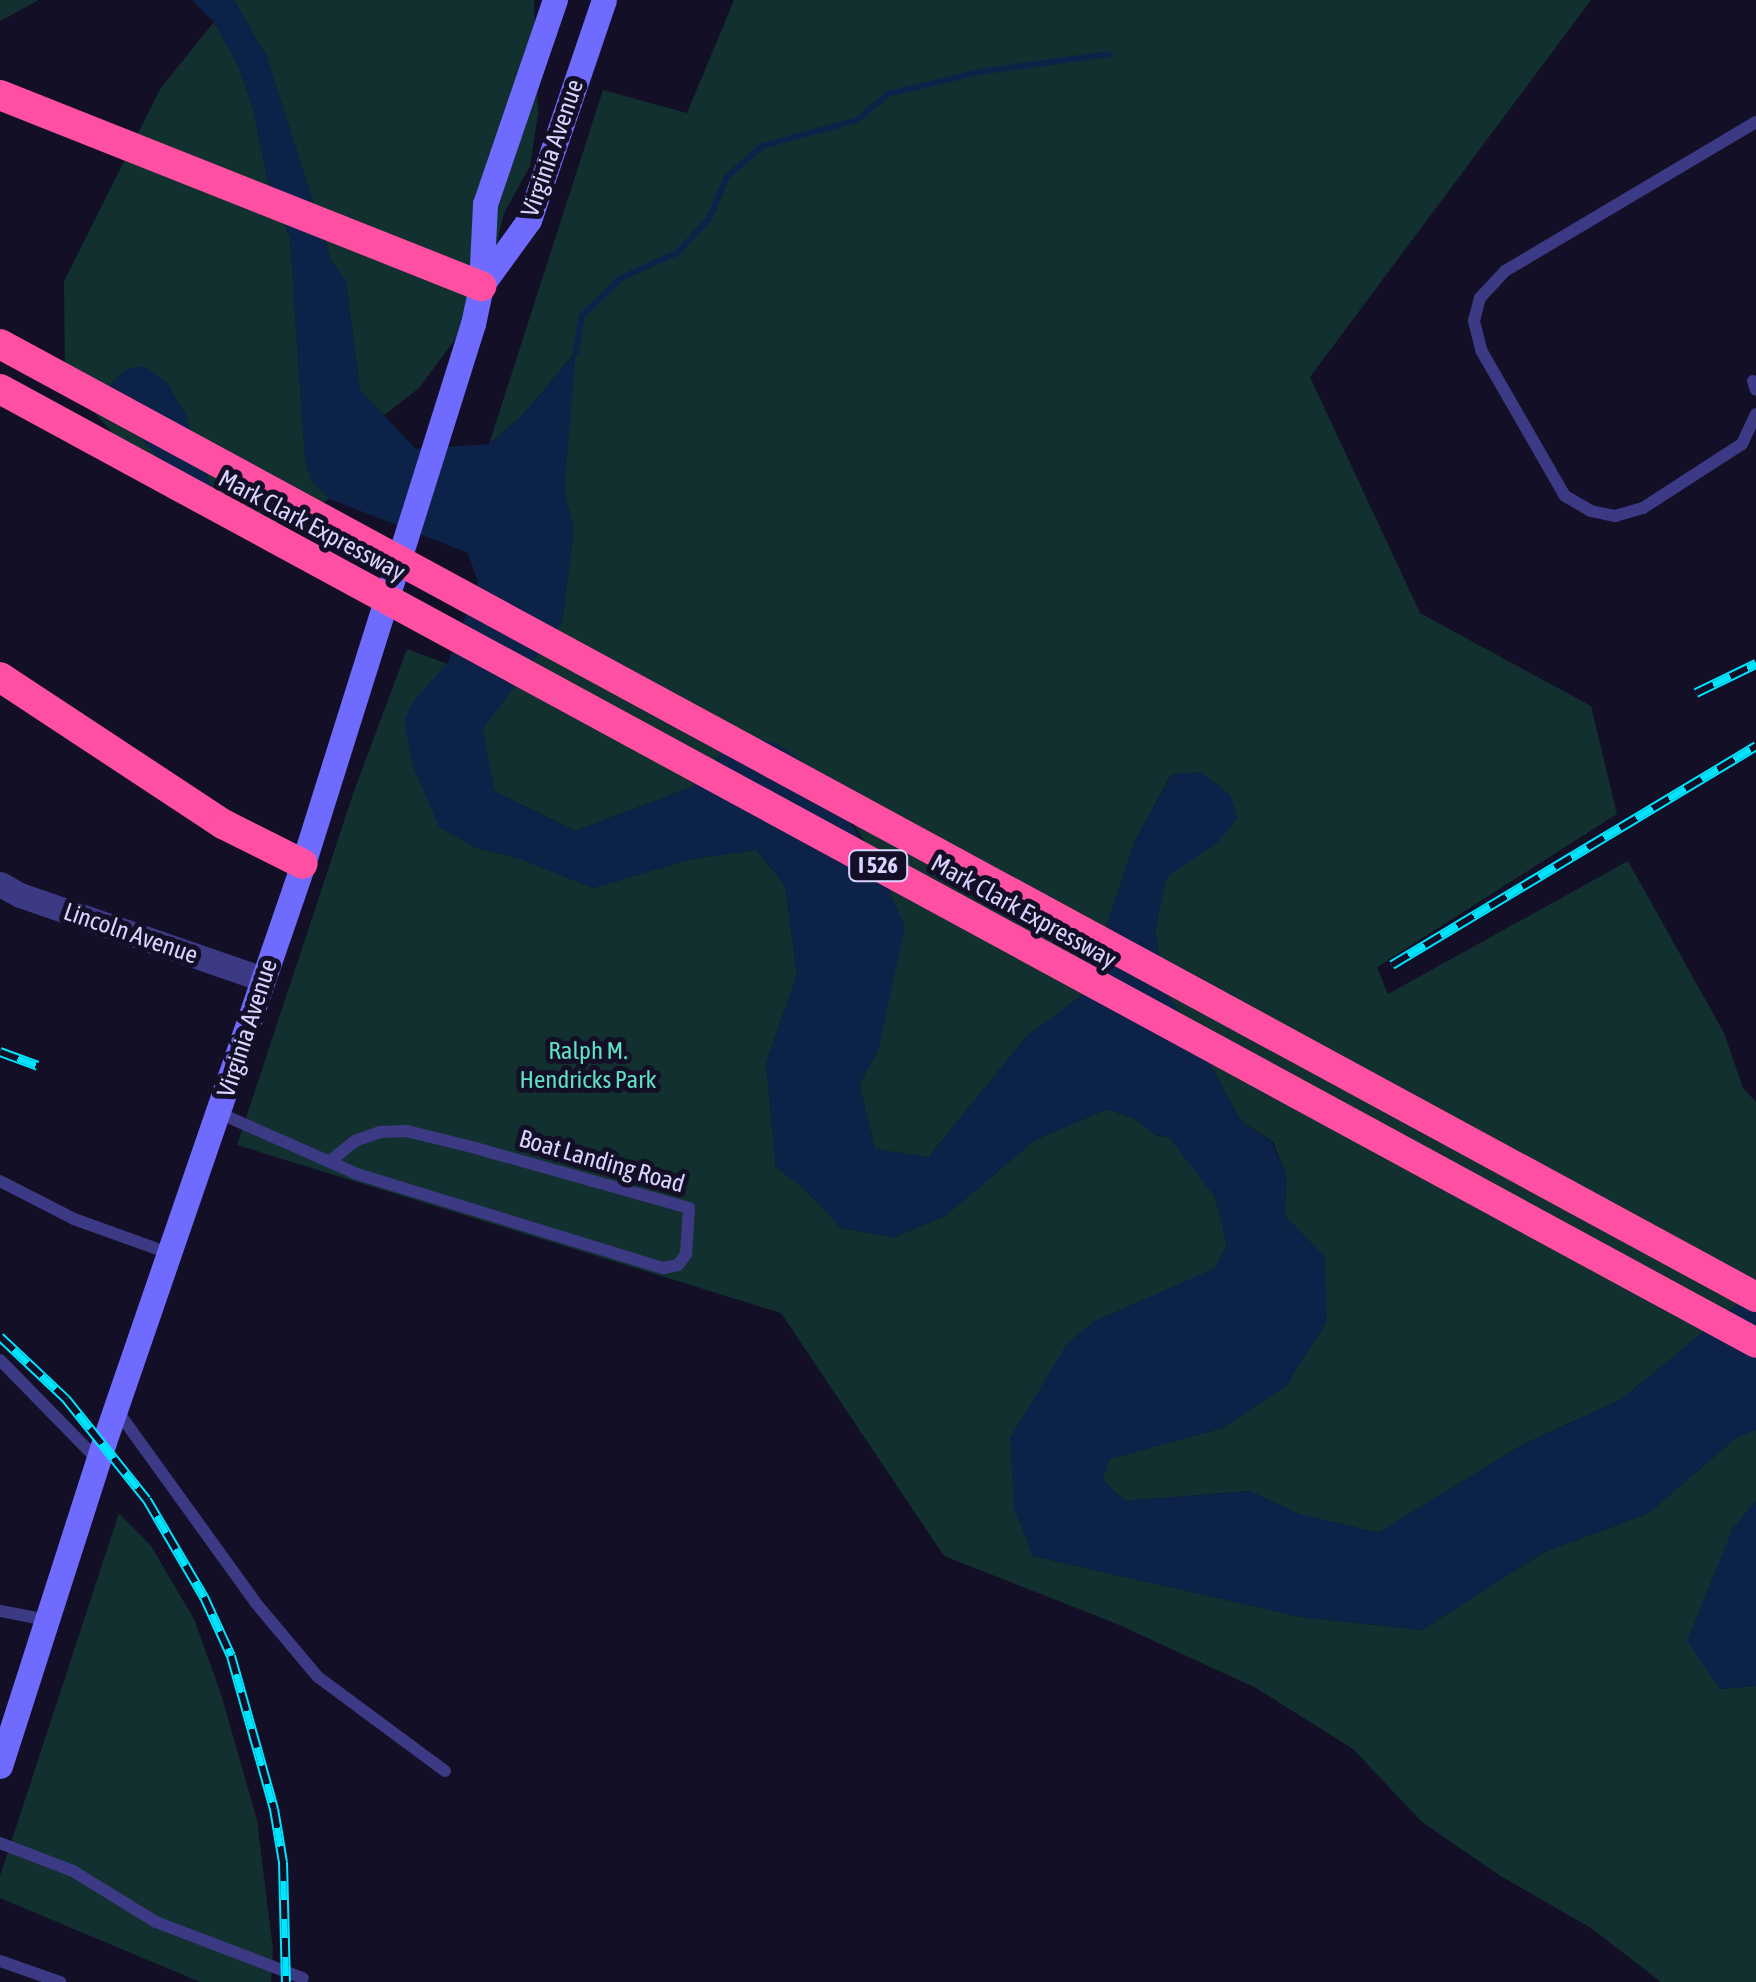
<!DOCTYPE html>
<style>
body{margin:0}
#map{position:relative;width:1756px;height:1982px;overflow:hidden;background:#130f26;font-family:"Asap Condensed",sans-serif}
div>[style]{position:absolute}
[style*='--x']{left:calc(var(--x)*1px);top:calc(var(--y)*1px);width:calc(var(--w)*1px);rotate:calc(var(--a)*1deg)}
.green>*{inset:0;background:#12302f}
.water>*{inset:0;background:#0c2248}
.stream>*{height:6px;margin:-3px;padding:0 3px;transform-origin:3px;border-radius:3px;background:#0c2248}
.service>*{height:12px;margin:-6px;padding:0 6px;transform-origin:6px;border-radius:6px;background:#3d3a85}
.minor>*{height:25px;margin:-12.5px;padding:0 12.5px;transform-origin:12.5px;border-radius:12.5px;background:#3d3a85}
.secondary>*{height:25px;margin:-12.5px;padding:0 12.5px;transform-origin:12.5px;border-radius:12.5px;background:#6f6bff}
.motorway>*{height:30px;margin:-15px;padding:0 15px;transform-origin:15px;border-radius:15px;background:#ff4fa3}
.rail>*{height:10px;margin-top:-5px;transform-origin:0;background:repeating-linear-gradient(90deg,#130f26 0 19px,#00e5ff 0 38px);box-sizing:border-box;border-block:2px solid #00e5ff}
.motorway-bridge>*{height:30px;margin:-15px;padding:0 15px;transform-origin:15px;border-radius:15px;background:#ff4fa3}
span{translate:-50% -50%;white-space:nowrap;text-align:center;line-height:1.15;-webkit-text-stroke:10px #130f26;paint-order:stroke}
.shield-label span{padding:2px 8px;background:#130f26;border:2px solid;border-radius:8px;-webkit-text-stroke-width:0}
.shield-label{font-size:22px;color:#d9d4ff;font-weight:700}
.street-label{font-size:25px;color:#d9d4ff}
.park-label{font-size:25px;color:#5fe0c0}
</style>
<div id="map">
<div class="green">
<i style="clip-path:polygon(0 0,39px 0,0 21px)"></i>
<i style="clip-path:polygon(234px 0,534px 0,538px 114px,530px 166px,504px 213px,483px 302px,419px 388px,383px 416px,360px 390px,346px 281px,332px 262px,267px 57px)"></i>
<i style="clip-path:polygon(734px 0,1591px 0,1310px 377px,1420px 613px,1591px 706px,1617px 814px,1377px 967px,1388px 994px,1628px 861px,1724px 1033px,1743px 1088px,1756px 1102px,1756px 1289px,1622px 1399px,1522px 1445px,1378px 1533px,1299px 1514px,1249px 1491px,1125px 1501px,1102px 1480px,1109px 1459px,1222px 1428px,1287px 1385px,1325px 1258px,1284px 1215px,1287px 1178px,1273px 1142px,1241px 1121px,1186px 1021px,1164px 991px,1155px 929px,1167px 876px,1217px 843px,1171px 775px,1135px 841px,1084px 994px,1026px 1037px,928px 1158px,875px 1149px,859px 1084px,878px 1051px,879px 867px,849px 816px,737px 735px,694px 786px,575px 831px,494px 791px,482px 729px,562px 621px,574px 528px,564px 492px,574px 354px,523px 415px,489px 444px,603px 90px,687px 113px)"></i>
<i style="clip-path:polygon(214px 22px,238px 65px,253px 109px,269px 186px,290px 237px,305px 460px,313px 483px,330px 499px,275px 525px,229px 525px,168px 498px,65px 378px,64px 281px,160px 89px)"></i>
<i style="clip-path:polygon(407px 649px,448px 664px,432px 682px,476px 848px,521px 859px,593px 888px,691px 859px,756px 850px,785px 885px,797px 975px,766px 1063px,776px 1167px,805px 1189px,841px 1228px,894px 1237px,945px 1216px,1035px 1140px,1107px 1109px,1135px 1119px,1155px 1135px,1169px 1137px,1183px 1150px,1215px 1197px,1227px 1244px,1215px 1269px,1095px 1321px,1067px 1344px,1047px 1379px,1033px 1556px,1302px 1617px,1422px 1630px,1544px 1552px,1647px 1514px,1737px 1437px,1756px 1430px,1756px 1501px,1732px 1530px,1720px 1689px,1756px 1686px,1756px 1982px,1661px 1982px,1591px 1928px,1499px 1875px,1422px 1822px,1353px 1749px,1256px 1688px,1117px 1624px,944px 1556px,781px 1313px,237px 1145px,353px 794px)"></i>
<i style="clip-path:polygon(119px 1513px,151px 1546px,194px 1619px,221px 1694px,257px 1820px,273px 1950px,271px 1982px,200px 1982px,0 1898px,0 1876px)"></i>
</div>
<div class="water">
<i style="clip-path:polygon(192px 0,234px 0,267px 57px,332px 262px,346px 281px,360px 390px,416px 449px,489px 444px,523px 415px,576px 352px,564px 492px,574px 528px,562px 622px,483px 729px,494px 791px,575px 831px,694px 786px,737px 734px,778px 744px,817px 772px,879px 867px,905px 927px,878px 1051px,859px 1084px,875px 1149px,929px 1157px,1026px 1037px,1084px 994px,1135px 841px,1172px 774px,1201px 772px,1230px 795px,1238px 818px,1217px 843px,1167px 877px,1155px 929px,1164px 991px,1186px 1021px,1241px 1121px,1272px 1142px,1287px 1178px,1284px 1215px,1325px 1257px,1327px 1321px,1287px 1385px,1222px 1428px,1110px 1459px,1102px 1480px,1125px 1501px,1249px 1491px,1299px 1514px,1378px 1533px,1522px 1445px,1622px 1399px,1756px 1289px,1756px 1430px,1737px 1437px,1647px 1514px,1544px 1552px,1422px 1630px,1302px 1617px,1033px 1556px,1014px 1509px,1010px 1438px,1067px 1344px,1095px 1321px,1215px 1268px,1227px 1244px,1215px 1197px,1169px 1137px,1155px 1135px,1135px 1119px,1107px 1109px,1035px 1140px,945px 1216px,894px 1237px,841px 1228px,805px 1189px,776px 1167px,766px 1063px,797px 975px,785px 885px,756px 850px,691px 859px,593px 888px,521px 859px,476px 848px,439px 827px,412px 764px,404px 720px,414px 700px,448px 663px,478px 582px,468px 553px,330px 499px,313px 483px,305px 460px,290px 237px,269px 186px,253px 109px,238px 65px,214px 22px)"></i>
<i style="clip-path:polygon(144px 366px,167px 382px,185px 413px,214px 494px,168px 470px,115px 409px,109px 386px,125px 370px)"></i>
<i style="clip-path:polygon(1756px 1501px,1756px 1686px,1720px 1689px,1687px 1641px,1732px 1530px)"></i>
</div>
<div class="stream">
<i style="--x:576;--y:352;--w:36;--a:-81"></i>
<i style="--x:582;--y:316;--w:54;--a:-44.3"></i>
<i style="--x:621;--y:278;--w:61;--a:-24.1"></i>
<i style="--x:677;--y:253;--w:47;--a:-46.7"></i>
<i style="--x:709;--y:219;--w:46;--a:-66.8"></i>
<i style="--x:727;--y:177;--w:47;--a:-41.5"></i>
<i style="--x:762;--y:146;--w:98;--a:-15.3"></i>
<i style="--x:857;--y:120;--w:40;--a:-40"></i>
<i style="--x:888;--y:94;--w:94;--a:-13.6"></i>
<i style="--x:979;--y:72;--w:131;--a:-7.9"></i>
</div>
<div class="service">
<i style="--x:1756;--y:122;--w:292;--a:149.3"></i>
<i style="--x:1505;--y:271;--w:37;--a:133"></i>
<i style="--x:1480;--y:298;--w:24;--a:105"></i>
<i style="--x:1474;--y:321;--w:30;--a:76"></i>
<i style="--x:1481;--y:350;--w:168;--a:60.1"></i>
<i style="--x:1565;--y:496;--w:30;--a:30"></i>
<i style="--x:1591;--y:511;--w:25;--a:12"></i>
<i style="--x:1615;--y:516;--w:29;--a:-16"></i>
<i style="--x:1643;--y:508;--w:118;--a:-32.9"></i>
<i style="--x:1742;--y:444;--w:33;--a:-65"></i>
<i style="--x:1753;--y:381;--w:9;--a:72"></i>
<i style="--x:219;--y:1113;--w:151;--a:23.8"></i>
<i style="--x:357;--y:1174;--w:320;--a:17.1"></i>
<i style="--x:663;--y:1268;--w:15;--a:-11"></i>
<i style="--x:678;--y:1265;--w:14;--a:-54"></i>
<i style="--x:686;--y:1254;--w:46;--a:-86.3"></i>
<i style="--x:689;--y:1208;--w:221;--a:-164.3"></i>
<i style="--x:476;--y:1148;--w:71;--a:-166.2"></i>
<i style="--x:407;--y:1131;--w:27;--a:178"></i>
<i style="--x:380;--y:1132;--w:27;--a:160"></i>
<i style="--x:355;--y:1141;--w:33;--a:141"></i>
<i style="--x:0;--y:1181;--w:83;--a:27.2"></i>
<i style="--x:74;--y:1219;--w:103;--a:19.8"></i>
<i style="--x:0;--y:1360;--w:140;--a:45.6"></i>
<i style="--x:116;--y:1409;--w:238;--a:54.2"></i>
<i style="--x:255;--y:1602;--w:98;--a:50"></i>
<i style="--x:318;--y:1677;--w:158;--a:36.5"></i>
<i style="--x:0;--y:1611;--w:48;--a:10.8"></i>
<i style="--x:0;--y:1843;--w:78;--a:21"></i>
<i style="--x:73;--y:1871;--w:97;--a:31.6"></i>
<i style="--x:156;--y:1922;--w:157;--a:20.9"></i>
<i style="--x:0;--y:1961;--w:64;--a:19.3"></i>
</div>
<div class="minor">
<i style="--x:0;--y:884;--w:23;--a:29"></i>
<i style="--x:20;--y:895;--w:257;--a:19.1"></i>
</div>
<div class="secondary">
<i style="--x:481;--y:286;--w:82;--a:-54"></i>
<i style="--x:529;--y:220;--w:232;--a:-71.2"></i>
<i style="--x:0;--y:1766;--w:340;--a:-72.2"></i>
<i style="--x:104;--y:1442;--w:611;--a:-71"></i>
<i style="--x:303;--y:864;--w:566;--a:-72.53"></i>
<i style="--x:473;--y:324;--w:39;--a:-78"></i>
<i style="--x:481;--y:286;--w:82;--a:-87.2"></i>
<i style="--x:485;--y:204;--w:216;--a:-71.1"></i>
</div>
<div class="motorway">
<i style="--x:0;--y:95;--w:518;--a:21.66"></i>
<i style="--x:0;--y:677;--w:267;--a:33.4"></i>
<i style="--x:223;--y:824;--w:89;--a:26.6"></i>
</div>
<div class="rail">
<i style="--x:1696;--y:693;--w:67;--a:-25.8"></i>
<i style="--x:1392;--y:965;--w:425;--a:-31"></i>
<i style="--x:0;--y:1052;--w:40;--a:20.2"></i>
<i style="--x:0;--y:1337;--w:91;--a:43.2"></i>
<i style="--x:66;--y:1399;--w:129;--a:51.3"></i>
<i style="--x:147;--y:1500;--w:113;--a:59.6"></i>
<i style="--x:204;--y:1597;--w:65;--a:65.4"></i>
<i style="--x:231;--y:1656;--w:159;--a:74.3"></i>
<i style="--x:274;--y:1809;--w:54;--a:80.4"></i>
<i style="--x:283;--y:1862;--w:120;--a:88.6"></i>
</div>
<div class="motorway-bridge">
<i style="--x:0;--y:344;--w:1998;--a:28.49"></i>
<i style="--x:0;--y:389;--w:1998;--a:28.51"></i>
</div>
<div class="shield-label">
<span style="left:878px;top:866px">I 526</span>
</div>
<div class="street-label">
<span style="left:552px;top:148px;rotate:-71deg">Virginia Avenue</span>
<span style="left:312px;top:525px;rotate:28deg">Mark Clark Expressway</span>
<span style="left:1024px;top:911px;rotate:29deg">Mark Clark Expressway</span>
<span style="left:131px;top:933px;rotate:19deg">Lincoln Avenue</span>
<span style="left:247px;top:1028px;rotate:-72deg">Virginia Avenue</span>
<span style="left:602px;top:1161px;rotate:16deg">Boat Landing Road</span>
</div>
<div class="park-label">
<span style="left:588px;top:1065px">Ralph M.<br>Hendricks Park</span>
</div>
</div>
